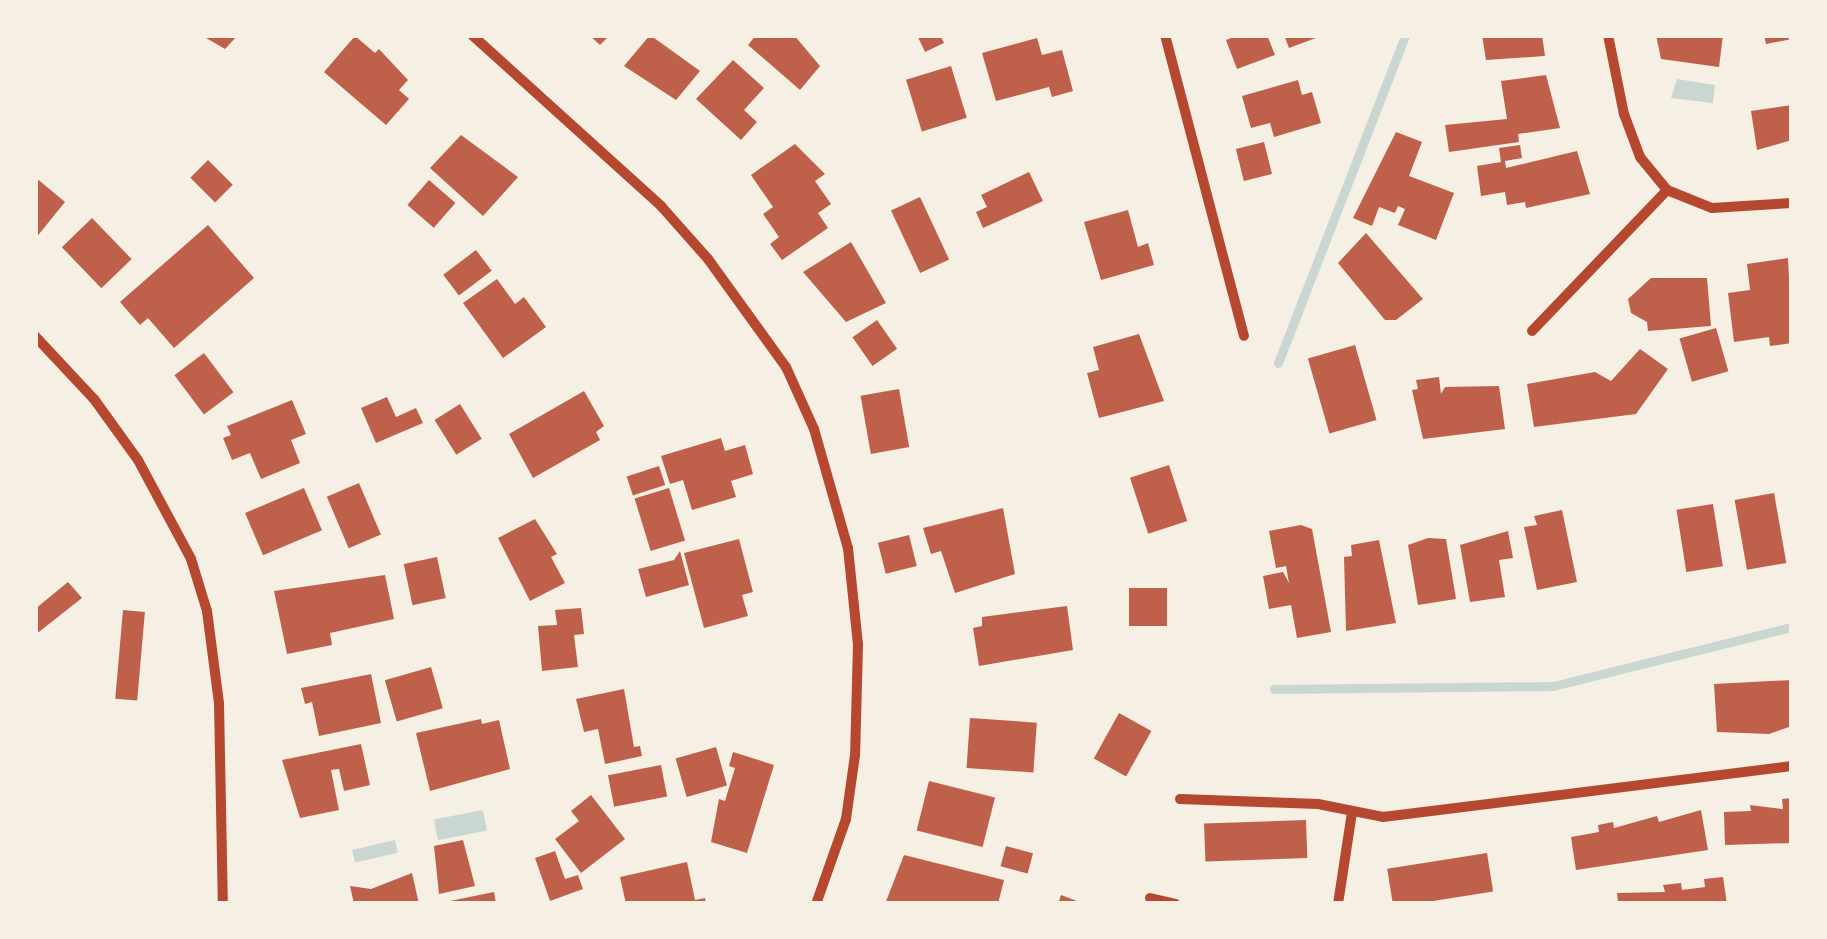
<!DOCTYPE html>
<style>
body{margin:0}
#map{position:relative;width:1827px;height:939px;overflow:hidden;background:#f6efe4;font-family:Lato,sans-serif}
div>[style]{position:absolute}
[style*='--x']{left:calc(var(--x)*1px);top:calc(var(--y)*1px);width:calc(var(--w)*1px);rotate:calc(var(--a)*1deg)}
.water>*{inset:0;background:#c9d6d2;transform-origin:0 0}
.stream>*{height:9px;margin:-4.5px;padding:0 4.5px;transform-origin:4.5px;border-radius:4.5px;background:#c9d6d2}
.building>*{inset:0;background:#bf614a;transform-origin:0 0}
.minor>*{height:10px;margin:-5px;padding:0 5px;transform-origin:5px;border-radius:5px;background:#b5482f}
span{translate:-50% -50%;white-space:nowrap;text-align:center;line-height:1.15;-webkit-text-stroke:8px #f6efe4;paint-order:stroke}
.frame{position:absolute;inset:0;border:38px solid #f6efe4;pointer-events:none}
</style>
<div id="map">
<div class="water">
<i style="clip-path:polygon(1677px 79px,1715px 85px,1713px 103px,1671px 98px)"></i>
<i style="left:483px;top:810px;width:21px;height:50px;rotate:79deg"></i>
<i style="left:395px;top:840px;width:13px;height:44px;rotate:77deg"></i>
</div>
<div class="stream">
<i style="--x:1278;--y:363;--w:352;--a:-68.8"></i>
<i style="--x:1274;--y:689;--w:279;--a:-0.6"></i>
<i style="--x:1553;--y:686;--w:246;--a:-13.9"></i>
</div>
<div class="building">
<i style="clip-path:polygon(201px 35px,238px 35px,225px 49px)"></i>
<i style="clip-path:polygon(589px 35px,610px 35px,600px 45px)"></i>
<i style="clip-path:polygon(650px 35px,700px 71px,676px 100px,624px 66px)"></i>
<i style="clip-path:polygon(756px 35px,794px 35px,820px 66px,800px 90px,748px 45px)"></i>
<i style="clip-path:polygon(917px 35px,940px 35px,944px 43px,925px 52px)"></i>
<i style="clip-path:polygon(1239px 35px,1267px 35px,1275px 55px,1237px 69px,1226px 40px)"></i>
<i style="clip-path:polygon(1284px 35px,1324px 35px,1289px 48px)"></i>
<i style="clip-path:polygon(1482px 35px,1542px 35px,1545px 56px,1486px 60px)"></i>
<i style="clip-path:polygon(1656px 35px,1723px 35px,1719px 67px,1661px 59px)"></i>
<i style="clip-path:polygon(1764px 35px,1792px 35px,1792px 39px,1766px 44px)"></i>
<i style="clip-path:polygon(355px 36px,375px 53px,379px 49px,408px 80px,399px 90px,409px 99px,386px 125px,324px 72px)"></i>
<i style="clip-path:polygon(1037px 38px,1042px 55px,1062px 50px,1073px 91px,1052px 97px,1049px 87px,996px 101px,982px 53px)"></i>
<i style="clip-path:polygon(733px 60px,764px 88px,744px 110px,757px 122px,741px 140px,696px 99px)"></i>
<i style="left:951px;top:66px;width:54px;height:47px;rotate:73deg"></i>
<i style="clip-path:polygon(1546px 75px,1560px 128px,1518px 134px,1519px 142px,1449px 152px,1445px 125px,1507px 119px,1501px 81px)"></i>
<i style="clip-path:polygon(1298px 80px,1302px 95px,1312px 92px,1321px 123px,1274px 137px,1270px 123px,1251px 128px,1242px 96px)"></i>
<i style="clip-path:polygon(1792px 105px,1792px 140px,1757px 150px,1751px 111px)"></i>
<i style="clip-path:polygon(1396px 132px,1422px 142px,1409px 176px,1454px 193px,1436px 240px,1398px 225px,1405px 209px,1398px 206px,1395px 213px,1379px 207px,1372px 226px,1353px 218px)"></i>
<i style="clip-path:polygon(461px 135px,518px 177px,483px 216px,430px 168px)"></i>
<i style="left:1264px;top:142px;width:33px;height:29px;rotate:76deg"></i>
<i style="clip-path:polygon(795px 144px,825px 174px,815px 181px,831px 204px,818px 213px,828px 228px,782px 260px,770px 244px,779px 237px,763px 214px,773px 207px,751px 175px)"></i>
<i style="clip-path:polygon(1520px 145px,1522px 158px,1505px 161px,1506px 168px,1577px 151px,1590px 194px,1526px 208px,1525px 202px,1507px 205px,1505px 192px,1481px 196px,1477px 166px,1501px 162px,1499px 148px)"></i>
<i style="left:208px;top:160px;width:35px;height:25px;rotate:45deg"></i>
<i style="clip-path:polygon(1029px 172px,1043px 201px,983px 228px,976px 212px,987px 207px,981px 195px)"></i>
<i style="clip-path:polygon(35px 177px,65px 202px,35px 239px)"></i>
<i style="left:429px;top:180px;width:35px;height:33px;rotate:41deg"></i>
<i style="left:920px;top:197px;width:69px;height:32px;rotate:65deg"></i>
<i style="clip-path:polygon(1128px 210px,1138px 247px,1148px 243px,1154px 265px,1101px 280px,1084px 222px)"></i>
<i style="left:92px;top:218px;width:57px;height:42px;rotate:46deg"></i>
<i style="clip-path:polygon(208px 225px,254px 278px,174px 348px,148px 318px,140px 325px,120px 302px)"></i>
<i style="clip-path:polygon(1366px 233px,1423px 299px,1396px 320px,1385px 320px,1338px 263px)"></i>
<i style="clip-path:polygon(851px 242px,886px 303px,846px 322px,803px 272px)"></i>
<i style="left:476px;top:250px;width:26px;height:41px;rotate:53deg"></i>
<i style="clip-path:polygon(1788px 258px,1792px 343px,1770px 346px,1769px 337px,1734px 342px,1728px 293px,1750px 290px,1747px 264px)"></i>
<i style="clip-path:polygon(1651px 278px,1707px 278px,1711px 326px,1648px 331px,1647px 322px,1631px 313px,1628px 299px)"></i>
<i style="clip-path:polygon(497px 279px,515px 304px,524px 297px,546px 327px,503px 358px,463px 303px)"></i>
<i style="left:877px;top:320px;width:35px;height:30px;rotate:55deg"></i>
<i style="left:1716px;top:328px;width:45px;height:38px;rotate:74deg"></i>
<i style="clip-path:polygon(1139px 334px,1164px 401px,1099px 418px,1087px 373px,1099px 370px,1093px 347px)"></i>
<i style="left:1355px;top:345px;width:78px;height:49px;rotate:74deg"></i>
<i style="clip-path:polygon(1640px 349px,1668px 369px,1636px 414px,1534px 427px,1527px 384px,1595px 372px,1611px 381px)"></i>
<i style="left:204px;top:353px;width:49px;height:37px;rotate:53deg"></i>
<i style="clip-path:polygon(1439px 377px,1441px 394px,1445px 387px,1499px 386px,1505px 429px,1423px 439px,1412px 390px,1418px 389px,1416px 380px)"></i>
<i style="left:899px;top:389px;width:59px;height:39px;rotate:80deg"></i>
<i style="clip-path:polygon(584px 391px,604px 426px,596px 432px,600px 440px,533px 478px,509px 434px)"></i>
<i style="clip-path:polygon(387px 397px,396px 417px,416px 408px,423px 423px,376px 443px,361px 408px)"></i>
<i style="clip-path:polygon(292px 400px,306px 434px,291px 440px,300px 463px,261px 479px,250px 453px,232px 460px,223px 438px,231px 435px,227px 426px)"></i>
<i style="left:460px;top:404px;width:41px;height:30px;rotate:58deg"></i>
<i style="clip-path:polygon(721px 438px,725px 451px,745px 445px,753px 474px,731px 481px,736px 497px,692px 510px,683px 480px,670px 484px,661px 456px)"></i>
<i style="left:1169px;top:465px;width:59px;height:41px;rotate:72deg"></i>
<i style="left:659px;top:466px;width:20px;height:34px;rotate:72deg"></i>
<i style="left:359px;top:483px;width:56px;height:35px;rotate:67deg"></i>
<i style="left:304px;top:488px;width:46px;height:64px;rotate:67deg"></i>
<i style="left:669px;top:488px;width:55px;height:36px;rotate:73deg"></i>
<i style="left:1774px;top:493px;width:71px;height:40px;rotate:80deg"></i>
<i style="left:1713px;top:504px;width:63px;height:37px;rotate:81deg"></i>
<i style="clip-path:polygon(1003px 508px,1015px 574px,955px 593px,941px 551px,931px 554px,923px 528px)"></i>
<i style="clip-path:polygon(1562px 510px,1577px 582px,1537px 590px,1524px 527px,1537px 525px,1534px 516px)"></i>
<i style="clip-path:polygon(535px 519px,557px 554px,551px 557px,565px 583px,530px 601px,498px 538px)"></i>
<i style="clip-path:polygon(1301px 525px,1312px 529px,1331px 632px,1297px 638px,1291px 605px,1269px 609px,1263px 576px,1283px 572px,1289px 583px,1286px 566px,1276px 568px,1269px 531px)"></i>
<i style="clip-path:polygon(1508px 531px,1513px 558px,1499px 560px,1505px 597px,1470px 602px,1460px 545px)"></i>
<i style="left:909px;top:535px;width:32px;height:32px;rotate:76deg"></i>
<i style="clip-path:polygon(1428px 538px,1446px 539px,1456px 599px,1418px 605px,1408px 545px)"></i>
<i style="clip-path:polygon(739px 539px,753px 592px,742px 595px,748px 616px,704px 628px,684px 553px)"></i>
<i style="clip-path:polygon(1379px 540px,1396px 623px,1346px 631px,1344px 557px,1352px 556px,1351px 545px)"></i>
<i style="clip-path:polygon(680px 551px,689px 585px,646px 597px,638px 569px,674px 560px)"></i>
<i style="left:437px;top:557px;width:42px;height:34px;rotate:78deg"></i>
<i style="clip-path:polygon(385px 575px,394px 619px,330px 633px,332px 645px,287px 654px,274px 591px)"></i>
<i style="clip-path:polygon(68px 582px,82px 598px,35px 635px,35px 609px)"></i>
<i style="left:1129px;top:588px;width:38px;height:38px"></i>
<i style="clip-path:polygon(1067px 606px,1073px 650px,979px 666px,973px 628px,982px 626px,982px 617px)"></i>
<i style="clip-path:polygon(581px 608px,584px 634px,574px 635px,578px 667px,542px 671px,538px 626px,557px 625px,555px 610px)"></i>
<i style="left:123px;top:610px;width:22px;height:89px;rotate:5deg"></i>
<i style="left:431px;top:667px;width:43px;height:48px;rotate:74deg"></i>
<i style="clip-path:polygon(371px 674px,381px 723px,319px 736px,312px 702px,305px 704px,301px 688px)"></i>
<i style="clip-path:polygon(1792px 680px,1792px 726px,1769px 734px,1717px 732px,1714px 684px)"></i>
<i style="clip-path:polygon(624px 689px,634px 747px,640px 746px,642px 756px,605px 764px,598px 729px,584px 732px,576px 699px)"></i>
<i style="left:1119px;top:713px;width:37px;height:52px;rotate:29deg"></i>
<i style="left:970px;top:718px;width:67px;height:50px;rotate:4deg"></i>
<i style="clip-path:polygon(481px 719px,482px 724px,499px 720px,510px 769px,430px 791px,416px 733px)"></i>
<i style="clip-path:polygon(361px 744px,370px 785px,344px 791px,339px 769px,331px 770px,339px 810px,300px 818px,282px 760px)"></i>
<i style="left:716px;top:747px;width:40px;height:42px;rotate:74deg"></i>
<i style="clip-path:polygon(733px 752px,774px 765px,747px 853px,711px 842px,719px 799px,725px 801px,735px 768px,729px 766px)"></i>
<i style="left:661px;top:765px;width:32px;height:54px;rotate:79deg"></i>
<i style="left:929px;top:781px;width:68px;height:51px;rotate:14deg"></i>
<i style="clip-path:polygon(591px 795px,625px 839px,581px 873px,555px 839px,579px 821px,571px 811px)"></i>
<i style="clip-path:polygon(1792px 798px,1792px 843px,1725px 845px,1724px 812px,1751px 811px,1750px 805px,1783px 809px,1782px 799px)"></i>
<i style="clip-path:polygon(1701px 810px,1708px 850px,1576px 870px,1571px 837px,1599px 832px,1598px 825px,1613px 822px,1614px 828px,1657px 816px,1659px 822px)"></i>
<i style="left:1306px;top:820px;width:38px;height:102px;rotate:88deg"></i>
<i style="clip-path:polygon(463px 840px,475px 886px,439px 894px,434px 846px)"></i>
<i style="left:1006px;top:846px;width:28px;height:21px;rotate:15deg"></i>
<i style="clip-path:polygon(555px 851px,565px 879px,578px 875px,583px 889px,550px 901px,535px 858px)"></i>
<i style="left:1487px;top:853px;width:39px;height:101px;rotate:81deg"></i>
<i style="clip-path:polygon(904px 855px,1004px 880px,998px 904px,885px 904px)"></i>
<i style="clip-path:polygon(687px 862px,695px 900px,705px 898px,706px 904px,626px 904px,620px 877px)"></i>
<i style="clip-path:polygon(412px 873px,419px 904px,354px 904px,350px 886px,371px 889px)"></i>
<i style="clip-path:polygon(1723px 877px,1727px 904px,1610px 904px,1618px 901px,1617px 893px,1665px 892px,1663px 885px,1681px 883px,1682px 890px,1705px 887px,1704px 879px)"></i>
<i style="clip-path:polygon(494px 892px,496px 904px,445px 904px,445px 902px)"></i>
<i style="clip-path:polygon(1061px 895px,1085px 904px,1058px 904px)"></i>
</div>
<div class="minor">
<i style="--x:472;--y:35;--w:255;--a:42.1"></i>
<i style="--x:661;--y:206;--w:71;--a:48.4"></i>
<i style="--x:708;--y:259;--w:133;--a:54.2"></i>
<i style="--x:786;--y:367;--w:68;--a:65.7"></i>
<i style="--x:814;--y:429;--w:124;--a:74.1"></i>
<i style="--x:848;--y:548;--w:97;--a:84.1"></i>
<i style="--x:858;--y:644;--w:111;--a:91.5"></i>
<i style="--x:855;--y:755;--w:65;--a:98"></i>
<i style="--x:846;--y:819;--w:90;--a:109.4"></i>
<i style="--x:1165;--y:35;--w:311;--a:75.3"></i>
<i style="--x:1608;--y:35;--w:81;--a:78.6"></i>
<i style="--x:1624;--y:114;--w:46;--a:69.6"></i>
<i style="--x:1640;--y:157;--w:43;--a:50.7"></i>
<i style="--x:1667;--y:190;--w:48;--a:21.8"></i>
<i style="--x:1712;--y:208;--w:80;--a:-3.6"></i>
<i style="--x:1532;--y:331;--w:195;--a:-46.2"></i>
<i style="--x:35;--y:336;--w:86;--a:46.9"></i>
<i style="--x:94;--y:399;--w:75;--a:54.2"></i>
<i style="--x:138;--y:460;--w:112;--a:61.8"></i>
<i style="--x:191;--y:559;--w:54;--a:72.9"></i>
<i style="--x:207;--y:611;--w:93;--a:82.6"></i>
<i style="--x:219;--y:703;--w:201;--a:88.9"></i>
<i style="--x:1180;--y:799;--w:138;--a:2.1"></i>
<i style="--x:1318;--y:804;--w:66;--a:11.3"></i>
<i style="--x:1383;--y:817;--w:412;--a:-7.1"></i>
<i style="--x:1150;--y:898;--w:26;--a:13"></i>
<i style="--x:1338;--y:904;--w:93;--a:-81.3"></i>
</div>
<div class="frame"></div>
</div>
